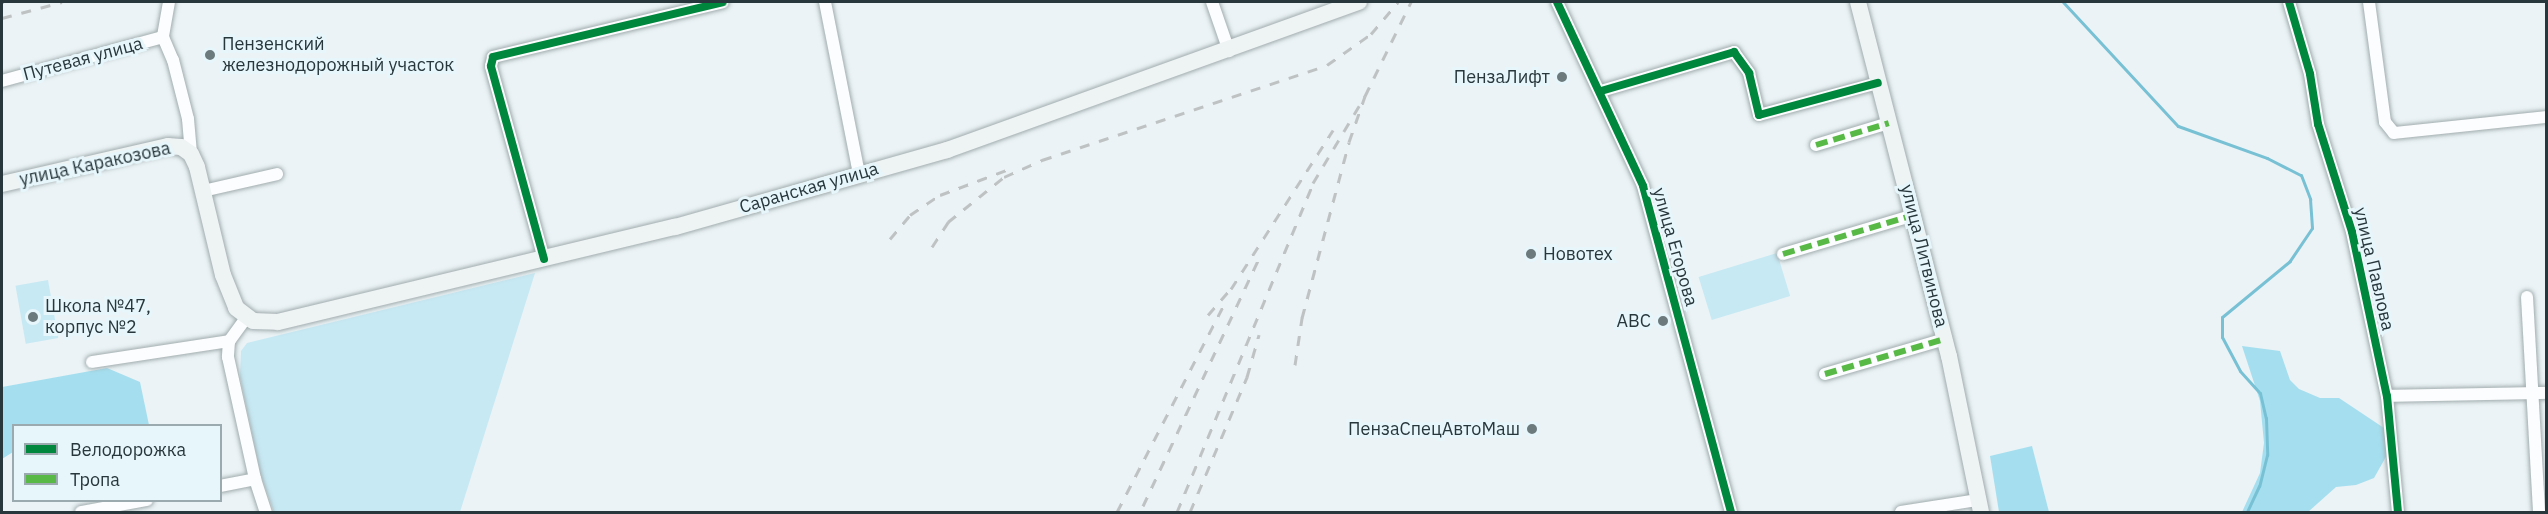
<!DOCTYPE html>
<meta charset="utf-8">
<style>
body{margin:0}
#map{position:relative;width:2548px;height:514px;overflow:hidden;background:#ebf3f6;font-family:"IBM Plex Sans",sans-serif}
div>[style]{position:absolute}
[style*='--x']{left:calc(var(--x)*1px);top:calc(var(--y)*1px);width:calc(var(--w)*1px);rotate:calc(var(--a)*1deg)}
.green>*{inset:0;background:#c7e9f3;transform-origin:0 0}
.forest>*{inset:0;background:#a5dfef}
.stream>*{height:3px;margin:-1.5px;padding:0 1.5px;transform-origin:1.5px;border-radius:1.5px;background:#78c1d5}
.roads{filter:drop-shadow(0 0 2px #a1acae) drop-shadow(0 0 2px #a1acae)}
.minor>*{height:12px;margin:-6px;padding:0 6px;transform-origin:6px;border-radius:6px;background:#fcfdfe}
.secondary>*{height:16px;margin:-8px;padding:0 8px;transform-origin:8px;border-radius:8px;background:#eef3f4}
.rail>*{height:3px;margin-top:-1.5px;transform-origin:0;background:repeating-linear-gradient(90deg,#bfc2c2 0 10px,transparent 0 20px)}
.quiet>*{height:6px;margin-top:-3px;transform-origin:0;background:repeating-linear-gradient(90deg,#58b947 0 12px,transparent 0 18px)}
.cycleway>*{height:8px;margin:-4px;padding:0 4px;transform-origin:4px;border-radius:4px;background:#00873e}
.dots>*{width:16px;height:16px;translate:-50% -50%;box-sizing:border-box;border:3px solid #e6f6fb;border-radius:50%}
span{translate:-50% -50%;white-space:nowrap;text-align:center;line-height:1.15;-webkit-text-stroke:6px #e6f6fb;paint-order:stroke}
.poi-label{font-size:18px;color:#28373c}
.left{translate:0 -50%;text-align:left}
.right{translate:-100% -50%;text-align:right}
.street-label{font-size:18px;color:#28373c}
.frame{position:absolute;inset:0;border:3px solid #28373c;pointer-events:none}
.legend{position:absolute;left:12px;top:424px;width:210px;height:78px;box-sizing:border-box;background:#e6f6fb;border:2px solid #9aaaaf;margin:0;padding:8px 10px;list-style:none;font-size:18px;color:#28373c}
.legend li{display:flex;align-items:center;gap:12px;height:30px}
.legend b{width:30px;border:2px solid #9aaaaf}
</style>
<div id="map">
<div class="green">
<i style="left:1777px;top:253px;width:45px;height:82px;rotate:73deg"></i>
<i style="clip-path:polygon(535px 273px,460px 512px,274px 512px,261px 476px,240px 377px,241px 351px,247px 343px)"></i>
<i style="left:48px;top:280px;width:59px;height:33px;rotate:80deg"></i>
</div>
<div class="forest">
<i style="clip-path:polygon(2242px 346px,2280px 351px,2290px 380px,2299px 389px,2320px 398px,2339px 398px,2384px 428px,2387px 455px,2374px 478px,2356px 485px,2336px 487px,2308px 512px,2242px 512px,2260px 473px,2264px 443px,2260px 401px)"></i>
<i style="clip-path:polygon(107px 368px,140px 382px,149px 425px,14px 426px,13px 452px,2px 459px,2px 387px)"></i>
<i style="clip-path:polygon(2032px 446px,2049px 512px,1999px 512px,1990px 456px)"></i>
</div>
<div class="stream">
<i style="--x:2063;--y:2;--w:169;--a:47.2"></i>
<i style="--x:2178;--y:126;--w:95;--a:19.8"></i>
<i style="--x:2267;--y:158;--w:38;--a:27"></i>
<i style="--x:2301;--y:175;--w:26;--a:69"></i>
<i style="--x:2310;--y:199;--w:29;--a:86"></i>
<i style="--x:2312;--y:228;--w:40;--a:124"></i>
<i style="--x:2290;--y:261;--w:88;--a:140.5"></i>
<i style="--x:2222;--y:317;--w:20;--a:90"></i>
<i style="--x:2222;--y:337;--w:38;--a:62"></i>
<i style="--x:2240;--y:371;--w:30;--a:48"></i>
<i style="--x:2260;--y:393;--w:26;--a:77"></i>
<i style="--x:2266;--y:418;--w:37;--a:88"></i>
<i style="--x:2267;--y:455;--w:32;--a:104"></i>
<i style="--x:2259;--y:486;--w:29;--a:115"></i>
</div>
<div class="roads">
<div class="minor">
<i style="--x:169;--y:2;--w:36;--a:100"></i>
<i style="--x:163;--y:37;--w:25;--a:67"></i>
<i style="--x:173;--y:60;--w:61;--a:75.7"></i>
<i style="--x:188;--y:119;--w:35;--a:85"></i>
<i style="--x:825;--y:2;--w:175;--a:78.8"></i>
<i style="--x:1212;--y:2;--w:52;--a:70.9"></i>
<i style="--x:1557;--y:2;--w:203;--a:64.9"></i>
<i style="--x:1643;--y:186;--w:338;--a:74.9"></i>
<i style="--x:2289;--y:2;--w:75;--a:73.7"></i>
<i style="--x:2310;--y:74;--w:51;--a:80.9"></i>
<i style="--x:2318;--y:124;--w:113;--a:72.5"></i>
<i style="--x:2352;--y:232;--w:168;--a:78"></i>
<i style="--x:2387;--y:396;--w:117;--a:84.6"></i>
<i style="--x:2369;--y:2;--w:121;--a:82.4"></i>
<i style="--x:2385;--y:122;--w:14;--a:51"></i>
<i style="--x:2394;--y:133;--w:153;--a:-6"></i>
<i style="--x:2;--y:81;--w:167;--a:-15.3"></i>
<i style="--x:1601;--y:91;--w:139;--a:-16.3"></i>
<i style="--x:1734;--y:52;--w:26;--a:54"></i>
<i style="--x:1749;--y:73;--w:43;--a:76.6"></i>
<i style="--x:1759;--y:115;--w:123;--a:-15.1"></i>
<i style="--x:1816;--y:145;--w:76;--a:-16.8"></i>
<i style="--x:203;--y:191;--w:76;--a:-12.9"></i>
<i style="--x:1783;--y:254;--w:137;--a:-16.6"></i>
<i style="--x:544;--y:259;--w:200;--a:-105.4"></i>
<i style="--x:491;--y:66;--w:9;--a:-77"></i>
<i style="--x:493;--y:57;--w:236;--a:-13.4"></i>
<i style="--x:2527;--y:297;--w:215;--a:86.8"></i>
<i style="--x:246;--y:318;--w:29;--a:126"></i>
<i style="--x:229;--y:341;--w:16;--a:94"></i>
<i style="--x:228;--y:357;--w:125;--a:77.5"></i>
<i style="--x:255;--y:479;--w:35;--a:72"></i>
<i style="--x:92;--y:362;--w:139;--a:-8.7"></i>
<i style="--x:1825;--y:374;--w:125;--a:-16.3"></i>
<i style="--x:2387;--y:396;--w:159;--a:-1.1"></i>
<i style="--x:220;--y:486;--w:36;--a:-11"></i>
<i style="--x:81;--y:512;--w:67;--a:-10.3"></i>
<i style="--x:1901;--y:512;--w:78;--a:-8.9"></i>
</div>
<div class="secondary">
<i style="--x:1858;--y:2;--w:366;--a:75.6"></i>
<i style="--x:1949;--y:356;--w:159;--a:78.4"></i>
<i style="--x:2;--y:184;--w:170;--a:-12.9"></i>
<i style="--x:168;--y:146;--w:13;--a:4"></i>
<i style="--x:181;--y:147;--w:12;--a:35"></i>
<i style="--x:191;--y:154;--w:14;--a:65"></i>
<i style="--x:197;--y:167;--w:111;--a:76.5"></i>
<i style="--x:223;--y:275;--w:35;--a:68"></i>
<i style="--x:236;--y:308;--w:21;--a:37"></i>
<i style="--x:253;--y:321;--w:25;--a:2"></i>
<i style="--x:278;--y:322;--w:408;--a:-13.5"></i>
<i style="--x:675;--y:227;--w:283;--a:-15.8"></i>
<i style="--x:947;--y:150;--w:438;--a:-19.8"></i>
</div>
</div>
<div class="rail">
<i style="--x:2;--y:2;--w:2;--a:0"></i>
<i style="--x:2;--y:18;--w:62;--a:-14.9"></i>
<i style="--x:890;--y:239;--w:31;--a:-50"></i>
<i style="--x:910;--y:215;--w:36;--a:-34"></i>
<i style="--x:940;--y:195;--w:77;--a:-20.6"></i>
<i style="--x:932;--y:247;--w:30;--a:-57"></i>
<i style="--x:948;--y:222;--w:72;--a:-38.8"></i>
<i style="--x:1004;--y:177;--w:42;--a:-24.1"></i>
<i style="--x:1042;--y:160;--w:300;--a:-18.4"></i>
<i style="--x:1327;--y:65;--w:54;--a:-35.2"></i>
<i style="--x:1371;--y:34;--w:42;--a:-49.8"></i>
<i style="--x:1208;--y:315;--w:35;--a:-49"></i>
<i style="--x:1231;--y:289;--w:189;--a:-57.3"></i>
<i style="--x:1295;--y:365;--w:48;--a:-81.5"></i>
<i style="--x:1302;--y:318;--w:182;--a:-75"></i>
<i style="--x:1349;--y:142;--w:49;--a:-70.8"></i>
<i style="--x:1365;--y:96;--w:105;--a:-63.9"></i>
<i style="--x:1143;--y:506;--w:271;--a:-64.9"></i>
<i style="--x:1117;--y:512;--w:235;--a:-62.7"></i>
<i style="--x:1177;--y:512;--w:356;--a:-67.5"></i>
<i style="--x:1313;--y:183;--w:101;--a:-59.1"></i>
<i style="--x:1190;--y:512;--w:147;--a:-67.1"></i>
<i style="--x:1247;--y:377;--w:44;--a:-74.1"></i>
</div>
<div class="quiet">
<i style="--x:1816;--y:145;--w:76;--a:-16.8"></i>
<i style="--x:1783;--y:254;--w:137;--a:-16.6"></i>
<i style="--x:1825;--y:374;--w:125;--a:-16.3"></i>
</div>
<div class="cycleway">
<i style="--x:1557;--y:2;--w:203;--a:64.9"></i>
<i style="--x:1643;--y:186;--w:338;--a:74.9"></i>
<i style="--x:2289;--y:2;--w:75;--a:73.7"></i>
<i style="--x:2310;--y:74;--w:51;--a:80.9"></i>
<i style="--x:2318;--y:124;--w:113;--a:72.5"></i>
<i style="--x:2352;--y:232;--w:168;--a:78"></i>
<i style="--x:2387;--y:396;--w:117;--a:84.6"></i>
<i style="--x:1601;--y:91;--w:139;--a:-16.3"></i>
<i style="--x:1734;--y:52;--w:26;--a:54"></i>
<i style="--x:1749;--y:73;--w:43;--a:76.6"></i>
<i style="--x:1759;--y:115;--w:123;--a:-15.1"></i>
<i style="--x:544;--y:259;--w:200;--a:-105.4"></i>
<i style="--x:491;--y:66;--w:9;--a:-77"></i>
<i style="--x:493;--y:57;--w:236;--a:-13.4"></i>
</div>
<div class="dots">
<i style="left:210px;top:55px;background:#6c797d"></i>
<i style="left:1562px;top:77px;background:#6c797d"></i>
<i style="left:1531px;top:254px;background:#6c797d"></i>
<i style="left:33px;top:317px;background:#6c797d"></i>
<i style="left:1663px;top:321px;background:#6c797d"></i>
<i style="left:1532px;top:429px;background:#6c797d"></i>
</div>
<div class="poi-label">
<span class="left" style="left:222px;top:55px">Пензенский<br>железнодорожный участок</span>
<span class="right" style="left:1550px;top:77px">ПензаЛифт</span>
<span class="left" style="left:1543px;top:254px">Новотех</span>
<span class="left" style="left:45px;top:317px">Школа №47,<br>корпус №2</span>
<span class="right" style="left:1651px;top:321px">ABC</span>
<span class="right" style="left:1520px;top:429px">ПензаСпецАвтоМаш</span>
</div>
<div class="street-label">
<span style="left:83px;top:59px;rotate:-15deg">Путевая улица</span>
<span style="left:95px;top:164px;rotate:-12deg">улица Каракозова</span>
<span style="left:809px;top:188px;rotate:-16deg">Саранская улица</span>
<span style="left:1675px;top:247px;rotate:74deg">улица Егорова</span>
<span style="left:1924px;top:256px;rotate:76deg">улица Литвинова</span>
<span style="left:2374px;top:269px;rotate:77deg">улица Павлова</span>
</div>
<div class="frame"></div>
<ul class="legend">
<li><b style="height:8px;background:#00873e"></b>Велодорожка</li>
<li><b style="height:8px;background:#58b947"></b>Тропа</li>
</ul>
</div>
